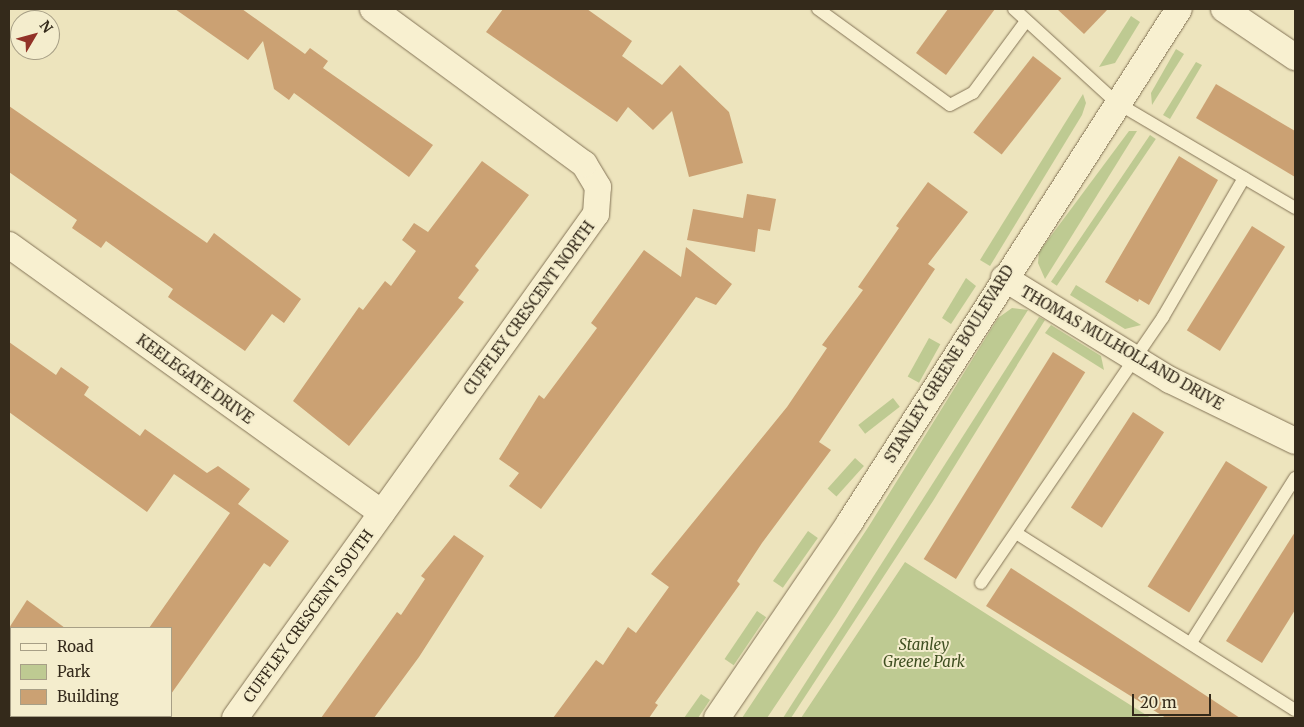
<!DOCTYPE html>
<style>
body{margin:0}
#map{position:relative;width:1304px;height:727px;overflow:hidden;background:#ede4bd;font-family:Merriweather,serif}
div>[style]{position:absolute}
[style*='--x']{left:calc(var(--x)*1px);top:calc(var(--y)*1px);width:calc(var(--w)*1px);rotate:calc(var(--a)*1deg)}
.green>*{inset:0;background:#beca92;transform-origin:0 0}
.building>*{inset:0;background:#cba173;transform-origin:0 0}
.roads{filter:drop-shadow(0 0 1px #847457) drop-shadow(0 0 1px #847457)}
.service>*{height:12px;margin:-6px;padding:0 6px;transform-origin:6px;border-radius:6px;background:#f8f0d0}
.minor>*{height:26px;margin:-13px;padding:0 13px;transform-origin:13px;border-radius:13px;background:#f8f0d0}
span{translate:-50% -50%;white-space:nowrap;text-align:center;line-height:1.15;-webkit-text-stroke:4px #f4edcd;paint-order:stroke}
.street-label{font-size:15px;color:#342a1b}
.park-label{font-size:15px;color:#405022;font-style:italic}
.frame{position:absolute;inset:0;border:10px solid #342a1b;pointer-events:none}
.legend{position:absolute;left:10px;top:627px;width:162px;height:90px;box-sizing:border-box;background:#f4edcd;border:1px solid #a79f86;margin:0;padding:6px 9px;list-style:none;font-size:15px;color:#342a1b}
.legend li{display:flex;align-items:center;gap:10px;height:25px}
.legend b{width:25px;border:1px solid #a79f86}
.north{position:absolute;left:10px;top:10px;width:50px;height:50px;box-sizing:border-box;background:#f4edcd;border:1px solid #a79f86;border-radius:50%;rotate:53deg;font-size:14px;font-weight:700;line-height:20px;text-align:center;color:#342a1b}
.north::after{content:'';display:block;margin:auto;width:18px;height:22px;background:#923228;clip-path:polygon(50% 0,100% 100%,50% 72%,0 100%)}
.scale{position:absolute;left:1132px;top:694px;width:79px;height:22px;box-sizing:border-box;border:2px solid #342a1b;border-top:0;padding-left:6px;font-size:15px;line-height:18px;white-space:nowrap;color:#342a1b;-webkit-text-stroke:4px #f4edcd;paint-order:stroke}
</style>
<div id="map">
<div class="green">
<i style="clip-path:polygon(1131px 16px,1140px 22px,1115px 63px,1099px 67px)"></i>
<i style="clip-path:polygon(1176px 49px,1184px 54px,1152px 105px,1151px 93px)"></i>
<i style="clip-path:polygon(1196px 62px,1202px 65px,1170px 119px,1163px 115px)"></i>
<i style="clip-path:polygon(1083px 94px,1086px 103px,1082px 115px,990px 266px,980px 260px)"></i>
<i style="clip-path:polygon(1129px 131px,1137px 131px,1045px 279px,1038px 263px,1039px 252px)"></i>
<i style="left:1150px;top:135px;width:7px;height:177px;rotate:34deg"></i>
<i style="clip-path:polygon(966px 278px,976px 286px,951px 324px,942px 318px)"></i>
<i style="clip-path:polygon(1076px 285px,1141px 325px,1125px 329px,1070px 295px)"></i>
<i style="clip-path:polygon(1012px 308px,1028px 310px,836px 615px,767px 718px,742px 718px,869px 526px,998px 318px)"></i>
<i style="clip-path:polygon(1039px 317px,1045px 320px,933px 501px,791px 718px,783px 718px)"></i>
<i style="clip-path:polygon(1051px 325px,1101px 356px,1104px 370px,1045px 333px)"></i>
<i style="left:929px;top:338px;width:13px;height:44px;rotate:29deg"></i>
<i style="left:893px;top:398px;width:11px;height:44px;rotate:52deg"></i>
<i style="left:855px;top:458px;width:12px;height:41px;rotate:42deg"></i>
<i style="left:808px;top:531px;width:12px;height:61px;rotate:35deg"></i>
<i style="clip-path:polygon(905px 562px,1062px 662px,1151px 718px,801px 718px)"></i>
<i style="left:757px;top:611px;width:11px;height:58px;rotate:34deg"></i>
<i style="clip-path:polygon(701px 694px,710px 700px,698px 718px,684px 718px)"></i>
</div>
<div class="building">
<i style="clip-path:polygon(175px 9px,242px 9px,305px 54px,310px 48px,328px 61px,323px 68px,433px 145px,409px 177px,294px 93px,289px 100px,274px 89px,263px 41px,248px 60px)"></i>
<i style="clip-path:polygon(503px 9px,587px 9px,632px 41px,622px 56px,662px 85px,680px 65px,729px 112px,743px 163px,689px 177px,672px 111px,653px 130px,628px 107px,617px 122px,486px 32px)"></i>
<i style="clip-path:polygon(948px 9px,995px 9px,946px 75px,916px 53px)"></i>
<i style="clip-path:polygon(1057px 9px,1108px 9px,1084px 34px)"></i>
<i style="left:1033px;top:56px;width:36px;height:97px;rotate:38deg"></i>
<i style="clip-path:polygon(1216px 84px,1295px 131px,1295px 177px,1196px 118px)"></i>
<i style="clip-path:polygon(9px 106px,207px 243px,214px 233px,301px 299px,284px 323px,272px 314px,245px 351px,168px 297px,173px 289px,106px 241px,101px 248px,72px 228px,77px 220px,9px 172px)"></i>
<i style="clip-path:polygon(1179px 156px,1218px 180px,1149px 305px,1139px 299px,1138px 302px,1105px 282px)"></i>
<i style="clip-path:polygon(482px 161px,529px 195px,475px 266px,479px 270px,458px 298px,464px 302px,349px 446px,293px 401px,359px 307px,363px 310px,385px 281px,391px 286px,416px 251px,402px 240px,414px 223px,428px 232px)"></i>
<i style="clip-path:polygon(928px 182px,968px 212px,928px 264px,935px 269px,819px 442px,831px 450px,762px 543px,737px 581px,740px 584px,655px 703px,658px 705px,649px 718px,553px 718px,596px 660px,603px 665px,628px 627px,636px 633px,669px 587px,651px 574px,787px 407px,827px 348px,822px 345px,863px 290px,858px 287px,899px 228px,896px 226px)"></i>
<i style="clip-path:polygon(747px 194px,776px 199px,770px 231px,758px 229px,755px 252px,687px 240px,693px 209px,743px 218px)"></i>
<i style="left:1252px;top:226px;width:39px;height:123px;rotate:32deg"></i>
<i style="clip-path:polygon(686px 247px,732px 284px,716px 305px,696px 297px,541px 509px,509px 486px,519px 473px,499px 459px,539px 395px,544px 399px,597px 328px,591px 323px,644px 250px,681px 277px)"></i>
<i style="clip-path:polygon(9px 342px,56px 375px,61px 367px,89px 387px,84px 395px,140px 436px,145px 429px,207px 473px,218px 466px,250px 489px,238px 504px,289px 541px,270px 567px,264px 563px,171px 694px,171px 628px,149px 628px,230px 513px,174px 474px,147px 512px,9px 412px)"></i>
<i style="left:1053px;top:352px;width:38px;height:244px;rotate:32deg"></i>
<i style="left:1133px;top:412px;width:37px;height:114px;rotate:33deg"></i>
<i style="left:1226px;top:461px;width:49px;height:148px;rotate:32deg"></i>
<i style="clip-path:polygon(1295px 532px,1295px 610px,1262px 663px,1226px 641px)"></i>
<i style="clip-path:polygon(454px 535px,484px 556px,419px 657px,374px 718px,321px 718px,397px 612px,401px 615px,425px 579px,421px 576px)"></i>
<i style="clip-path:polygon(1011px 568px,1068px 605px,1240px 718px,1166px 718px,986px 606px)"></i>
<i style="clip-path:polygon(27px 600px,65px 628px,9px 628px)"></i>
</div>
<div class="roads">
<div class="service">
<i style="--x:818;--y:9;--w:163;--a:36"></i>
<i style="--x:950;--y:105;--w:26;--a:-28"></i>
<i style="--x:973;--y:93;--w:89;--a:-53.6"></i>
<i style="--x:1014;--y:9;--w:139;--a:42.4"></i>
<i style="--x:1117;--y:103;--w:207;--a:30.5"></i>
<i style="--x:1016;--y:533;--w:330;--a:32.4"></i>
<i style="--x:981;--y:583;--w:322;--a:-55.6"></i>
<i style="--x:1163;--y:317;--w:161;--a:-59.8"></i>
<i style="--x:1192;--y:641;--w:193;--a:-57.7"></i>
</div>
<div class="minor">
<i style="--x:1224;--y:9;--w:86;--a:34.1"></i>
<i style="--x:9;--y:245;--w:459;--a:35.7"></i>
<i style="--x:1004;--y:278;--w:195;--a:31.6"></i>
<i style="--x:1170;--y:380;--w:139;--a:26"></i>
<i style="--x:235;--y:718;--w:620;--a:-54.39"></i>
<i style="--x:596;--y:214;--w:27;--a:-86"></i>
<i style="--x:598;--y:187;--w:27;--a:-121"></i>
<i style="--x:584;--y:164;--w:262;--a:-143.7"></i>
<i style="--x:717;--y:718;--w:237;--a:-55.8"></i>
<i style="--x:850;--y:522;--w:609;--a:-57.33"></i>
</div>
</div>
<div class="street-label">
<span style="left:529px;top:308px;rotate:-54deg">CUFFLEY CRESCENT NORTH</span>
<span style="left:1122px;top:348px;rotate:30deg">THOMAS MULHOLLAND DRIVE</span>
<span style="left:949px;top:364px;rotate:-58deg">STANLEY GREENE BOULEVARD</span>
<span style="left:195px;top:379px;rotate:36deg">KEELEGATE DRIVE</span>
<span style="left:308px;top:616px;rotate:-54deg">CUFFLEY CRESCENT SOUTH</span>
</div>
<div class="park-label">
<span style="left:924px;top:653px">Stanley<br>Greene Park</span>
</div>
<div class="frame"></div>
<ul class="legend">
<li><b style="height:6px;background:#f8f0d0"></b>Road</li>
<li><b style="height:14px;background:#beca92"></b>Park</li>
<li><b style="height:14px;background:#cba173"></b>Building</li>
</ul>
<div class="north">N</div>
<div class="scale">20 m</div>
</div>
